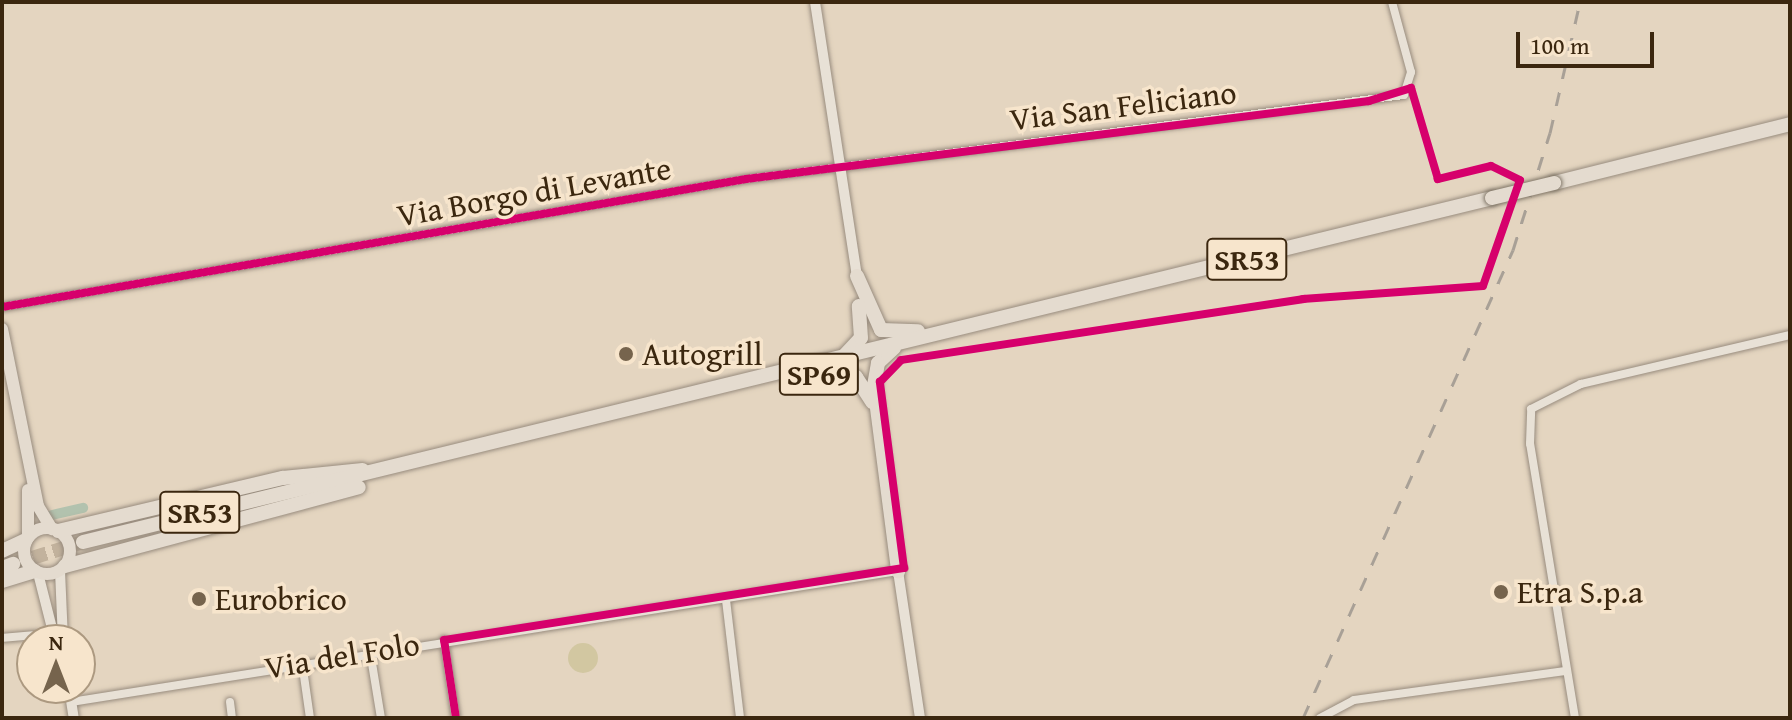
<!DOCTYPE html>
<style>
body{margin:0}
#map{position:relative;width:1792px;height:720px;overflow:hidden;background:#e4d5c0;font-family:"Gentium Book Plus",serif}
div>[style]{position:absolute}
[style*='--x']{left:calc(var(--x)*1px);top:calc(var(--y)*1px);width:calc(var(--w)*1px);rotate:calc(var(--a)*1deg)}
.green>*{inset:0;background:#d2c7a1}
.round{border-radius:50%}
.canal>*{height:10px;margin:-5px;padding:0 5px;transform-origin:5px;border-radius:5px;background:#b2c2ae}
.trunk-tunnel>*{height:14px;margin-top:-7px;transform-origin:0;background:repeating-linear-gradient(90deg,#c2b29d 0 14px,transparent 0 21px)}
.roads{filter:drop-shadow(0 0 2px #988c7e) drop-shadow(0 0 2px #988c7e)}
.minor>*{height:8px;margin:-4px;padding:0 4px;transform-origin:4px;border-radius:4px;background:#e8e1d6}
.tertiary>*{height:10px;margin:-5px;padding:0 5px;transform-origin:5px;border-radius:5px;background:#e8e1d6}
.primary>*{height:12px;margin:-6px;padding:0 6px;transform-origin:6px;border-radius:6px;background:#e4dbcf}
.primary>.ring{margin:-6px;padding:0;box-sizing:content-box;background:none;border:12px solid #e4dbcf;border-radius:50%}
.trunk>*{height:14px;margin:-7px;padding:0 7px;transform-origin:7px;border-radius:7px;background:#e4dbcf}
.rail>*{height:3px;margin-top:-1.5px;transform-origin:0;background:repeating-linear-gradient(90deg,#a8a096 0 14px,transparent 0 28px)}
.bridges{filter:drop-shadow(0 0 2px #7f7566) drop-shadow(0 0 2px #7f7566)}
.trunk-bridge>*{height:14px;margin:-7px;padding:0 7px;transform-origin:7px;border-radius:7px;background:#e4dbcf}
.cycleway>*{height:8px;margin:-4px;padding:0 4px;transform-origin:4px;border-radius:4px;background:#d6006c}
.dots>*{width:22px;height:22px;translate:-50% -50%;box-sizing:border-box;border:4px solid #f7e5cc;border-radius:50%}
span{translate:-50% -50%;white-space:nowrap;text-align:center;line-height:1.15;-webkit-text-stroke:7px #f7e5cc;paint-order:stroke}
.shield-label span{padding:2px 6px;background:#f7e5cc;border:2px solid;border-radius:6px;-webkit-text-stroke-width:0}
.shield-label{font-size:30px;color:#3b270f;font-weight:700}
.street-label{font-size:32px;color:#3b270f}
.poi-label{font-size:32px;color:#3b270f}
.left{translate:0 -50%;text-align:left}
.frame{position:absolute;inset:0;border:4px solid #3b270f;pointer-events:none}
.north{position:absolute;left:16px;top:624px;width:80px;height:80px;box-sizing:border-box;background:#f7e5cc;border:2px solid #ac9980;border-radius:50%;rotate:0deg;font-size:22px;font-weight:700;line-height:32px;text-align:center;color:#3b270f}
.north::after{content:'';display:block;margin:auto;width:28px;height:36px;background:#76644d;clip-path:polygon(50% 0,100% 100%,50% 72%,0 100%)}
.scale{position:absolute;left:1516px;top:32px;width:138px;height:36px;box-sizing:border-box;border:4px solid #3b270f;border-top:0;padding-left:10px;font-size:24px;line-height:28px;white-space:nowrap;color:#3b270f;-webkit-text-stroke:6px #f7e5cc;paint-order:stroke}
</style>
<div id="map">
<div class="green">
<i class="round" style="left:568px;top:643px;width:30px;height:30px"></i>
</div>
<div class="canal">
<i style="--x:52;--y:515;--w:32;--a:-13"></i>
</div>
<div class="trunk-tunnel">
<i style="--x:13;--y:564;--w:73;--a:-17.4"></i>
</div>
<div class="roads">
<div class="minor">
<i style="--x:2;--y:307;--w:755;--a:-9.76"></i>
<i style="--x:746;--y:179;--w:663;--a:-7.28"></i>
<i style="--x:1404;--y:95;--w:24;--a:-73"></i>
<i style="--x:1411;--y:72;--w:73;--a:-105.2"></i>
<i style="--x:726;--y:600;--w:119;--a:83.2"></i>
<i style="--x:2;--y:638;--w:56;--a:-5.1"></i>
<i style="--x:444;--y:640;--w:79;--a:81.3"></i>
<i style="--x:370;--y:651;--w:68;--a:80.7"></i>
<i style="--x:302;--y:662;--w:57;--a:81.9"></i>
<i style="--x:71;--y:702;--w:837;--a:-9"></i>
<i style="--x:230;--y:702;--w:16;--a:83"></i>
<i style="--x:1320;--y:718;--w:38;--a:-28"></i>
<i style="--x:1354;--y:700;--w:215;--a:-7.8"></i>
<i style="--x:1575;--y:718;--w:278;--a:-99.3"></i>
<i style="--x:1530;--y:444;--w:35;--a:-88"></i>
<i style="--x:1531;--y:409;--w:56;--a:-26.6"></i>
<i style="--x:1581;--y:384;--w:215;--a:-13.2"></i>
</div>
<div class="tertiary">
<i style="--x:815;--y:2;--w:277;--a:81.3"></i>
<i style="--x:60;--y:571;--w:69;--a:87.5"></i>
<i style="--x:898;--y:571;--w:149;--a:81.5"></i>
<i style="--x:38;--y:573;--w:69;--a:75.8"></i>
<i style="--x:69;--y:688;--w:30;--a:81"></i>
</div>
<div class="primary">
<i style="--x:2;--y:329;--w:181;--a:78.5"></i>
<i style="--x:38;--y:506;--w:27;--a:59"></i>
<i class="ring" style="left:24px;top:528px;width:34px;height:34px"></i>
<i style="--x:28;--y:538;--w:48;--a:-90"></i>
</div>
<div class="trunk">
<i style="--x:1554;--y:183;--w:243;--a:-14"></i>
<i style="--x:857;--y:276;--w:59;--a:66"></i>
<i style="--x:881;--y:330;--w:37;--a:2"></i>
<i style="--x:894;--y:348;--w:22;--a:137"></i>
<i style="--x:878;--y:363;--w:22;--a:100"></i>
<i style="--x:874;--y:385;--w:188;--a:82.6"></i>
<i style="--x:843;--y:357;--w:26;--a:-47"></i>
<i style="--x:861;--y:338;--w:32;--a:-94"></i>
<i style="--x:817;--y:374;--w:39;--a:4"></i>
<i style="--x:856;--y:377;--w:30;--a:57"></i>
<i style="--x:58;--y:531;--w:231;--a:-13.3"></i>
<i style="--x:283;--y:478;--w:80;--a:-5.7"></i>
<i style="--x:83;--y:542;--w:1450;--a:-13.72"></i>
<i style="--x:2;--y:551;--w:26;--a:-25"></i>
<i style="--x:65;--y:566;--w:304;--a:-15"></i>
<i style="--x:2;--y:568;--w:12;--a:-20"></i>
<i style="--x:2;--y:581;--w:34;--a:-17"></i>
</div>
</div>
<div class="rail">
<i style="--x:1303;--y:718;--w:513;--a:-65.83"></i>
<i style="--x:1513;--y:250;--w:123;--a:-72.5"></i>
<i style="--x:1550;--y:133;--w:134;--a:-77.1"></i>
</div>
<div class="bridges">
<div class="trunk-bridge">
<i style="--x:1492;--y:198;--w:64;--a:-13.6"></i>
</div>
</div>
<div class="cycleway">
<i style="--x:2;--y:307;--w:755;--a:-9.76"></i>
<i style="--x:746;--y:179;--w:628;--a:-7.14"></i>
<i style="--x:1369;--y:101;--w:44;--a:-17.2"></i>
<i style="--x:456;--y:718;--w:79;--a:-98.7"></i>
<i style="--x:444;--y:640;--w:466;--a:-8.9"></i>
<i style="--x:904;--y:568;--w:188;--a:-97.4"></i>
<i style="--x:880;--y:382;--w:30;--a:-46"></i>
<i style="--x:901;--y:360;--w:407;--a:-8.6"></i>
<i style="--x:1303;--y:299;--w:180;--a:-4.1"></i>
<i style="--x:1483;--y:286;--w:112;--a:-70.8"></i>
<i style="--x:1520;--y:180;--w:32;--a:-154"></i>
<i style="--x:1491;--y:166;--w:55;--a:166.2"></i>
<i style="--x:1438;--y:179;--w:95;--a:-106.5"></i>
</div>
<div class="dots">
<i style="left:626px;top:354px;background:#76644d"></i>
<i style="left:1501px;top:592px;background:#76644d"></i>
<i style="left:199px;top:599px;background:#76644d"></i>
</div>
<div class="shield-label">
<span style="left:1247px;top:259px">SR53</span>
<span style="left:819px;top:374px">SP69</span>
<span style="left:200px;top:512px">SR53</span>
</div>
<div class="street-label">
<span style="left:1123px;top:106px;rotate:-7deg">Via San Feliciano</span>
<span style="left:534px;top:192px;rotate:-10deg">Via Borgo di Levante</span>
<span style="left:342px;top:656px;rotate:-9deg">Via del Folo</span>
</div>
<div class="poi-label">
<span class="left" style="left:642px;top:354px">Autogrill</span>
<span class="left" style="left:1517px;top:592px">Etra S.p.a</span>
<span class="left" style="left:215px;top:599px">Eurobrico</span>
</div>
<div class="frame"></div>
<div class="north">N</div>
<div class="scale">100 m</div>
</div>
